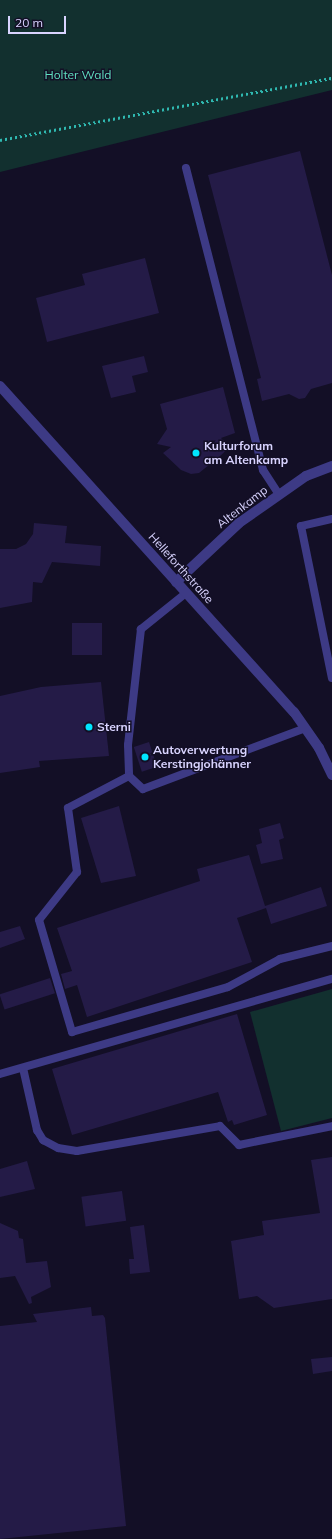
<!DOCTYPE html>
<meta charset="utf-8">
<style>
body{margin:0}
#map{position:relative;width:332px;height:1539px;overflow:hidden;background:#130f26;font-family:Mulish,sans-serif}
div>[style]{position:absolute}
[style*='--x']{left:calc(var(--x)*1px);top:calc(var(--y)*1px);width:calc(var(--w)*1px);rotate:calc(var(--a)*1deg)}
.green>*{inset:0;background:#12302f}
.building>*{inset:0;background:#241b47;transform-origin:0 0}
.path>*{height:2.5px;margin-top:-1.25px;transform-origin:0;background:repeating-linear-gradient(90deg,#2fb8b0 0 2px,transparent 0 5px)}
.lane>*{height:8px;margin:-4px;padding:0 4px;transform-origin:4px;border-radius:4px;background:#3d3a85}
.street>*{height:10px;margin:-5px;padding:0 5px;transform-origin:5px;border-radius:5px;background:#3d3a85}
.dots>*{width:11px;height:11px;translate:-50% -50%;box-sizing:border-box;border:2px solid #130f26;border-radius:50%}
span{translate:-50% -50%;white-space:nowrap;text-align:center;line-height:1.15;-webkit-text-stroke:3px #130f26;paint-order:stroke}
.park-label{font-size:12px;color:#5fe0c0}
.poi-label{font-size:12px;color:#d9d4ff;font-weight:700}
.left{translate:0 -50%;text-align:left}
.street-label{font-size:12px;color:#d9d4ff}
.scale{position:absolute;left:8px;top:16px;width:58px;height:18px;box-sizing:border-box;border:2px solid #d9d4ff;border-top:0;padding-left:5px;font-size:12px;line-height:14px;white-space:nowrap;color:#d9d4ff;-webkit-text-stroke:3px #130f26;paint-order:stroke}
</style>
<div id="map">
<div class="green">
<i style="clip-path:polygon(0 0,332px 0,332px 90px,0 172px)"></i>
<i style="clip-path:polygon(332px 989px,332px 1118px,281px 1131px,250px 1012px)"></i>
</div>
<div class="building">
<i style="clip-path:polygon(300px 151px,332px 275px,332px 383px,311px 389px,305px 398px,299px 399px,289px 394px,262px 401px,257px 379px,261px 378px,208px 175px)"></i>
<i style="clip-path:polygon(145px 258px,159px 313px,47px 342px,36px 298px,85px 285px,82px 274px)"></i>
<i style="clip-path:polygon(144px 356px,148px 372px,132px 376px,136px 392px,111px 398px,102px 366px)"></i>
<i style="clip-path:polygon(223px 387px,235px 433px,221px 438px,230px 447px,220px 456px,199px 473px,191px 474px,181px 470px,163px 453px,171px 447px,157px 444px,167px 429px,160px 404px)"></i>
<i style="clip-path:polygon(34px 523px,67px 526px,65px 543px,101px 546px,100px 566px,52px 562px,42px 583px,33px 582px,32px 602px,0 608px,0 549px,16px 549px,26px 544px,33px 534px)"></i>
<i style="left:72px;top:623px;width:30px;height:32px"></i>
<i style="clip-path:polygon(101px 682px,109px 756px,39px 761px,40px 767px,0 773px,0 696px,41px 687px)"></i>
<i style="left:149px;top:742px;width:26px;height:16px;rotate:72deg"></i>
<i style="clip-path:polygon(119px 806px,136px 876px,101px 883px,81px 818px)"></i>
<i style="clip-path:polygon(280px 823px,284px 838px,279px 840px,283px 859px,261px 864px,256px 845px,262px 843px,259px 829px)"></i>
<i style="clip-path:polygon(249px 855px,265px 906px,321px 887px,327px 906px,271px 924px,266px 908px,237px 918px,252px 962px,87px 1017px,77px 985px,65px 989px,61px 974px,72px 971px,57px 928px,200px 881px,197px 869px)"></i>
<i style="clip-path:polygon(20px 926px,25px 939px,0 948px,0 932px)"></i>
<i style="left:50px;top:978px;width:16px;height:53px;rotate:72deg"></i>
<i style="clip-path:polygon(237px 1014px,267px 1115px,234px 1125px,232px 1120px,228px 1122px,218px 1092px,72px 1135px,52px 1069px)"></i>
<i style="clip-path:polygon(332px 1157px,332px 1299px,274px 1308px,257px 1296px,239px 1299px,231px 1241px,264px 1235px,262px 1221px,320px 1213px,311px 1160px)"></i>
<i style="clip-path:polygon(27px 1161px,35px 1189px,0 1197px,0 1169px)"></i>
<i style="left:122px;top:1191px;width:30px;height:41px;rotate:82deg"></i>
<i style="clip-path:polygon(0 1223px,18px 1231px,19px 1238px,23px 1239px,26px 1263px,47px 1261px,51px 1287px,31px 1297px,32px 1303px,29px 1304px,15px 1276px,0 1278px)"></i>
<i style="clip-path:polygon(144px 1225px,150px 1272px,130px 1274px,129px 1259px,134px 1259px,130px 1227px)"></i>
<i style="clip-path:polygon(91px 1307px,92px 1316px,103px 1315px,105px 1318px,126px 1526px,0 1539px,0 1326px,37px 1322px,33px 1314px)"></i>
<i style="clip-path:polygon(332px 1357px,332px 1371px,313px 1374px,311px 1359px)"></i>
</div>
<div class="path">
<i style="--x:0;--y:140;--w:338;--a:-10.6"></i>
</div>
<div class="lane">
<i style="--x:186;--y:168;--w:312;--a:75.7"></i>
<i style="--x:263;--y:470;--w:30;--a:57"></i>
<i style="--x:332;--y:519;--w:32;--a:167"></i>
<i style="--x:301;--y:526;--w:155;--a:78.5"></i>
<i style="--x:186;--y:593;--w:58;--a:141.3"></i>
<i style="--x:141;--y:629;--w:117;--a:96.4"></i>
<i style="--x:128;--y:745;--w:31;--a:88"></i>
<i style="--x:129;--y:776;--w:19;--a:43"></i>
<i style="--x:143;--y:789;--w:173;--a:-20.6"></i>
<i style="--x:129;--y:776;--w:69;--a:152.3"></i>
<i style="--x:68;--y:808;--w:65;--a:82"></i>
<i style="--x:77;--y:872;--w:61;--a:128.4"></i>
<i style="--x:39;--y:920;--w:117;--a:73.6"></i>
<i style="--x:72;--y:1032;--w:162;--a:-16.1"></i>
<i style="--x:228;--y:987;--w:59;--a:-28.3"></i>
<i style="--x:280;--y:959;--w:54;--a:-14"></i>
<i style="--x:23;--y:1068;--w:64;--a:77.3"></i>
<i style="--x:37;--y:1130;--w:12;--a:59"></i>
<i style="--x:43;--y:1140;--w:17;--a:28"></i>
<i style="--x:58;--y:1148;--w:19;--a:9"></i>
<i style="--x:77;--y:1151;--w:145;--a:-9.9"></i>
<i style="--x:220;--y:1126;--w:27;--a:45"></i>
<i style="--x:239;--y:1145;--w:95;--a:-11.5"></i>
<i style="--x:0;--y:1074;--w:345;--a:-16"></i>
</div>
<div class="street">
<i style="--x:0;--y:386;--w:439;--a:48"></i>
<i style="--x:294;--y:712;--w:44;--a:55.2"></i>
<i style="--x:319;--y:748;--w:30;--a:64"></i>
<i style="--x:176;--y:582;--w:86;--a:-43.1"></i>
<i style="--x:239;--y:523;--w:82;--a:-35"></i>
<i style="--x:306;--y:476;--w:28;--a:-21"></i>
</div>
<div class="dots">
<i style="left:196px;top:453px;background:#00e5ff"></i>
<i style="left:89px;top:727px;background:#00e5ff"></i>
<i style="left:145px;top:757px;background:#00e5ff"></i>
</div>
<div class="park-label">
<span style="left:78px;top:75px">Holter Wald</span>
</div>
<div class="poi-label">
<span class="left" style="left:204px;top:453px">Kulturforum<br>am Altenkamp</span>
<span class="left" style="left:97px;top:727px">Sterni</span>
<span class="left" style="left:153px;top:757px">Autoverwertung<br>Kerstingjohänner</span>
</div>
<div class="street-label">
<span style="left:242px;top:507px;rotate:-38deg">Altenkamp</span>
<span style="left:181px;top:568px;rotate:48deg">Helleforthstraße</span>
</div>
<div class="scale">20 m</div>
</div>
